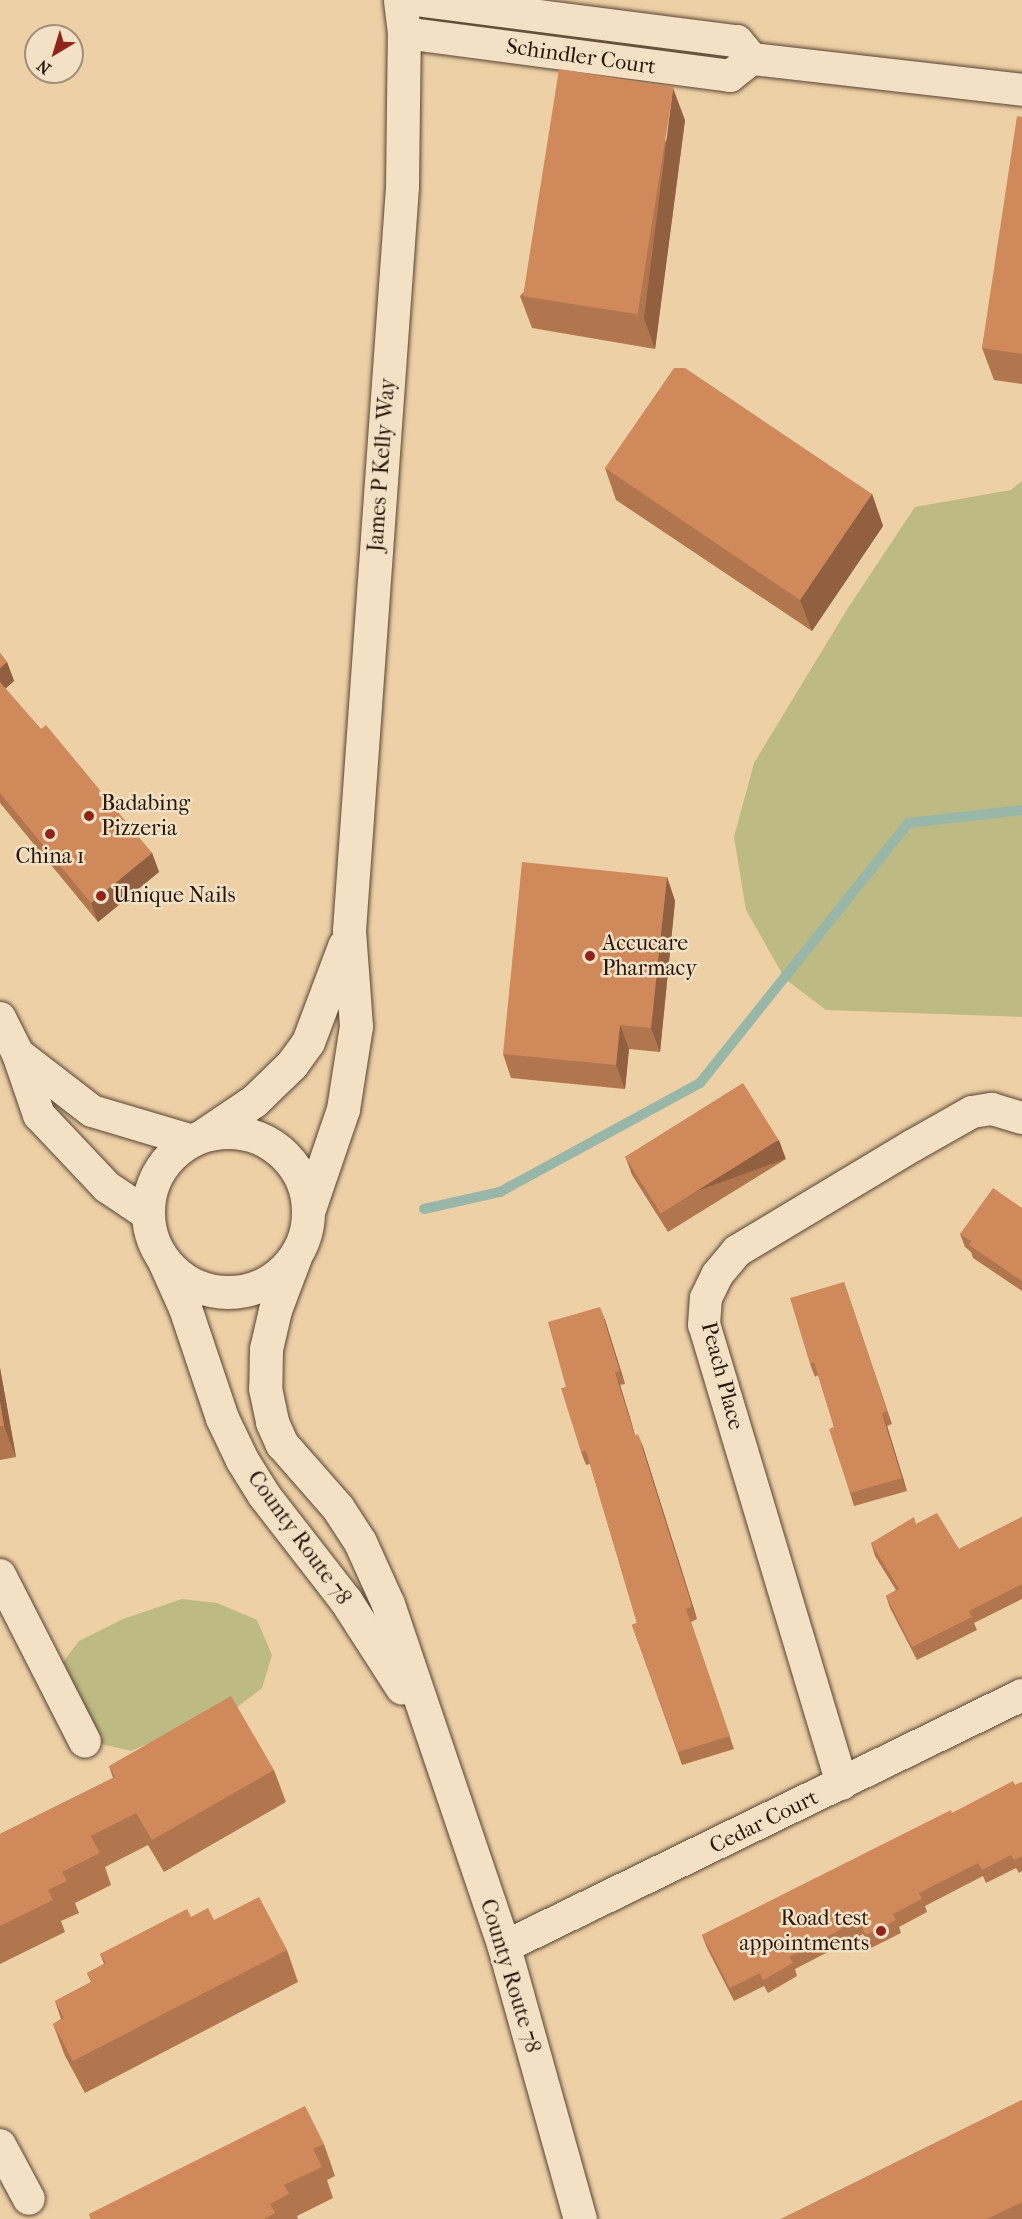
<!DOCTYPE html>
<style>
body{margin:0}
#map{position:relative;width:1022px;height:2219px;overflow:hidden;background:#edd0a6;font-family:"IM FELL French Canon",serif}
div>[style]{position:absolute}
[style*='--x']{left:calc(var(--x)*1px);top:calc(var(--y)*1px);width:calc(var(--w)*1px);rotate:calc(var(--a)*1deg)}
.green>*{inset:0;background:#bdba83}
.stream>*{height:10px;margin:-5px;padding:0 5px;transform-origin:5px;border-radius:5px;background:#99b7a8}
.roads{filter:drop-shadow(0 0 2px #594432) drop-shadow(0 0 2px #594432)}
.street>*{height:32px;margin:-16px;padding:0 16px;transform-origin:16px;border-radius:16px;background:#f3e0c5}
.secondary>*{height:33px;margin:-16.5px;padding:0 16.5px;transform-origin:16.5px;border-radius:16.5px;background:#f3e0c5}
.secondary>.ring{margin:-16.5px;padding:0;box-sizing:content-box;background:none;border:33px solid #f3e0c5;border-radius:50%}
.wall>*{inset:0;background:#b2764e}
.shaded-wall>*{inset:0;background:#916040;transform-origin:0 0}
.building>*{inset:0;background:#cf895b;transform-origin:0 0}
.dots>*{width:16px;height:16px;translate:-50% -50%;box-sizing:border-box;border:3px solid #f3e0c5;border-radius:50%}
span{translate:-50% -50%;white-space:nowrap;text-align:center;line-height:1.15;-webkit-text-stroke:5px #f3e0c5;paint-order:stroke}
.street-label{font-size:22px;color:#28160b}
.poi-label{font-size:22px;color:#28160b}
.left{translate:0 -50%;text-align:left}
.right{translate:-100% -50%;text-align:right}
.north{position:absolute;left:24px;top:24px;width:60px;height:60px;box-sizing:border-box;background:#f3e0c5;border:2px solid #a28f7b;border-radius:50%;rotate:218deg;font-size:16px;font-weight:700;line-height:24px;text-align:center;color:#28160b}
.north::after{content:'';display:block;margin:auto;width:21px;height:27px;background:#8f2418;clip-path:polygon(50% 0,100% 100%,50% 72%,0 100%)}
</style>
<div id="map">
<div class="green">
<i style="clip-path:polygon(1022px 481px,1022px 1017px,826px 1010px,785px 979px,746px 910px,734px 837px,754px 763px,848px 608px,915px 507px,1011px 490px)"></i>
<i style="clip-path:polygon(182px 1599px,217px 1603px,257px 1620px,272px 1655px,262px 1688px,231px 1712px,197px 1722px,131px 1751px,76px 1738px,57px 1670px,79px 1641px,123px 1619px)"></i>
</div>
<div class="stream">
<i style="--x:424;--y:1209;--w:78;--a:-12.6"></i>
<i style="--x:500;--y:1192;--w:228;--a:-28.6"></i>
<i style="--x:700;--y:1083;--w:333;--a:-51.3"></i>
<i style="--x:908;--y:823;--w:115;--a:-6.5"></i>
</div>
<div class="roads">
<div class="street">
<i style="--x:415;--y:0;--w:325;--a:7.3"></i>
<i style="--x:737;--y:41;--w:23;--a:50"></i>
<i style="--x:752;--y:59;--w:272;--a:6.5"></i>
<i style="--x:404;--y:33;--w:329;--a:7.5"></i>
<i style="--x:730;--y:76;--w:28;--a:-38"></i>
<i style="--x:0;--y:1018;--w:40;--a:63.4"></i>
<i style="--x:18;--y:1054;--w:65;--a:71"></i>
<i style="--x:39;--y:1115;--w:99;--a:46.6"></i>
<i style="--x:107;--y:1187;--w:48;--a:34"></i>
<i style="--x:18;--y:1054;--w:93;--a:37.6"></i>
<i style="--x:92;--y:1111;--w:101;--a:16.6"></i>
<i style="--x:0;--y:1575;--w:187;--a:63"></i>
<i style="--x:842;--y:1784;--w:479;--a:-106.7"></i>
<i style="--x:704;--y:1325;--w:27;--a:-86"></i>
<i style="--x:706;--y:1298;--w:25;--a:-64"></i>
<i style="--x:717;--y:1275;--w:31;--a:-50"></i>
<i style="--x:737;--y:1251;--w:204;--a:-31"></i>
<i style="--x:912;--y:1146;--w:69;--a:-29.5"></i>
<i style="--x:972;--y:1112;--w:20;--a:-9"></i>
<i style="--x:992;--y:1109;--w:31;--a:17"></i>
<i style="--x:504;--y:1947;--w:576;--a:-25.94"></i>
<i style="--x:0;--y:2145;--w:61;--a:61.8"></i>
</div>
<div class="secondary">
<i class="ring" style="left:148px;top:1132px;width:127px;height:127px"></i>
<i style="--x:205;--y:1134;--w:59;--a:-34"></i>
<i style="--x:254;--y:1101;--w:53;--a:-44.2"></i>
<i style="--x:292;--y:1064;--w:27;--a:-54"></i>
<i style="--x:308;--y:1042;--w:103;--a:-69.4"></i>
<i style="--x:309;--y:1209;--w:106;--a:-71.2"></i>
<i style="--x:343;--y:1109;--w:84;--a:-81.1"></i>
<i style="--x:356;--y:1026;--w:96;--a:-94.2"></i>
<i style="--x:349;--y:930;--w:745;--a:-85.92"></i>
<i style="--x:402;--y:187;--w:154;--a:-89.3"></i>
<i style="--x:404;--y:33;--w:33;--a:-97"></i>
<i style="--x:295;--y:1257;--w:57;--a:110.7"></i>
<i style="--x:275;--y:1310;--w:40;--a:103"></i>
<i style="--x:266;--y:1349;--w:39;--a:91"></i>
<i style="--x:265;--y:1388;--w:35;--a:78"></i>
<i style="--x:272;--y:1422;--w:24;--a:66"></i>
<i style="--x:282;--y:1444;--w:85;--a:48.8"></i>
<i style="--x:338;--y:1508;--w:40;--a:57.1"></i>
<i style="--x:360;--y:1542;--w:68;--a:65.7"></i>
<i style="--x:388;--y:1604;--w:362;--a:71.3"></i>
<i style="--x:504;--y:1947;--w:282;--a:74.4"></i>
<i style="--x:164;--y:1261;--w:51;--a:65.9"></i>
<i style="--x:185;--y:1308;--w:116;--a:71.4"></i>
<i style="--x:222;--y:1418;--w:47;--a:64.5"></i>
<i style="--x:242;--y:1460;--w:40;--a:58"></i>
<i style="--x:263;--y:1494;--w:135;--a:52.2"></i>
<i style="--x:346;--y:1601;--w:103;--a:57.2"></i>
</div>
</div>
<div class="wall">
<i style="clip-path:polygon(1022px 117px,1022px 384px,994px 380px,982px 348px)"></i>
<i style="clip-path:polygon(685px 120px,655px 349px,532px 328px,520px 296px)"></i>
<i style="clip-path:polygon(605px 468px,872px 494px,883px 526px,812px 631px,616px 500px)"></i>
<i style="clip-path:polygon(0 653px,7px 662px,14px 681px,5px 689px,152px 853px,159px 872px,98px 922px,0 803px)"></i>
<i style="clip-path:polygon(667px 877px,675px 901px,660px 1052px,629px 1049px,625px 1089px,511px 1078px,503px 1054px)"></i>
<i style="clip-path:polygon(625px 1156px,786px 1159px,668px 1232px,632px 1175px)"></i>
<i style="clip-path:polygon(1022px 1208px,1022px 1291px,973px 1258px,971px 1252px,965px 1247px,960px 1234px)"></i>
<i style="clip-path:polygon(844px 1282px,892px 1424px,887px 1426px,907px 1491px,854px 1506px,850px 1493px,834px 1427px,818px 1375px,815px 1377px,810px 1364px)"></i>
<i style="clip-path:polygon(605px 1320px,625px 1384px,620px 1385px,630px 1417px,635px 1435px,643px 1447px,697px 1619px,691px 1622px,734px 1749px,682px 1765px,632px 1625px,637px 1623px,590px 1464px,586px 1465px,581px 1452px)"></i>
<i style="clip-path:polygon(0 1368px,16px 1457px,0 1460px)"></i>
<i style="clip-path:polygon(1022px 1517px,1022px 1599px,974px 1623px,977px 1630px,917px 1660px,890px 1608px,886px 1596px,896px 1590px,875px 1556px,871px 1543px,917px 1524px,959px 1549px)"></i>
<i style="clip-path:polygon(109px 1766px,274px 1770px,286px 1802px,164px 1872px,148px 1845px,105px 1867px,111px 1885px,75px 1903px,79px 1913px,61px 1921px,65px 1932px,0 1964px,0 1834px,113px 1778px)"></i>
<i style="clip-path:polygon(1022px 1782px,1022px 1871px,1019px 1873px,1016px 1868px,986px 1883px,983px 1876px,925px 1906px,927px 1912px,899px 1927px,901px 1933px,871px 1948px,863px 1934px,795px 1969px,797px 1976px,768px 1993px,764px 1986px,734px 2001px,707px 1948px,702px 1935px,952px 1813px)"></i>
<i style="clip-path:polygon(191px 1917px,214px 1920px,287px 1950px,298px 1982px,85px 2093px,65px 2056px,53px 2024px,61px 2019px,55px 2001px,91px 1982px,87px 1973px,104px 1964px,100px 1954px)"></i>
<i style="clip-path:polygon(1022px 2100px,1022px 2219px,781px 2219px)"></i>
<i style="clip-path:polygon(324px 2144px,335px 2176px,327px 2180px,333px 2198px,297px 2216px,298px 2219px,91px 2219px,89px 2214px)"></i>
</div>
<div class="shaded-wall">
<i style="clip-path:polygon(673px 88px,685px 120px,655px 349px,644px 318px)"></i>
<i style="clip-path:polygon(872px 494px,883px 526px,812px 631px,800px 600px)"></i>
<i style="clip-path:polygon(7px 662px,14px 681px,0 693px,0 668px)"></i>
<i style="clip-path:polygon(152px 853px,159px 872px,98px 922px,91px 903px)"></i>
<i style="clip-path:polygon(667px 877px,675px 901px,660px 1052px,651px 1028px)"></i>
<i style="clip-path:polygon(620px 1025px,629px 1049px,625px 1089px,616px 1065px)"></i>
<i style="left:779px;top:1140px;width:20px;height:139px;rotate:70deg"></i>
<i style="clip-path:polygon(600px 1307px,605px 1320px,625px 1384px,620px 1371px)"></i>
<i style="clip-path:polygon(0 1368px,16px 1457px,4px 1426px,0 1402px)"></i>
<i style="clip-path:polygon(615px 1372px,620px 1385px,639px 1449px,635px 1436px)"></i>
<i style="clip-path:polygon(882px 1413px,887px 1426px,907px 1491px,902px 1478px)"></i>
<i style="clip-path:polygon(638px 1434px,643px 1447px,697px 1619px,692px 1606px)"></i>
</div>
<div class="building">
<i style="left:559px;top:69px;width:116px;height:230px;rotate:9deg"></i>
<i style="clip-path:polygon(1017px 116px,1022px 117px,1022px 354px,982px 348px)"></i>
<i style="clip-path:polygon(674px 368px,685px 368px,872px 494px,800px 600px,605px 468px)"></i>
<i style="clip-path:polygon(0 653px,7px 662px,0 668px)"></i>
<i style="clip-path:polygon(0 682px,41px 729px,46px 725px,152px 853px,91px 903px,0 793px)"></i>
<i style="clip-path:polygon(522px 862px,667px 877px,651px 1028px,620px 1025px,616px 1065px,503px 1054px)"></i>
<i style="left:743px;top:1083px;width:67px;height:139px;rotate:58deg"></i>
<i style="clip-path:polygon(993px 1188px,1022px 1208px,1022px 1281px,969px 1245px,971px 1241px,960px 1234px)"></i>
<i style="clip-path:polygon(844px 1282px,887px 1411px,882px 1413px,902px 1478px,850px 1493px,829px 1429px,834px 1427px,814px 1362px,810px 1364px,790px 1298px)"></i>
<i style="clip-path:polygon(600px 1307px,620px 1371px,615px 1372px,635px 1436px,638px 1434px,692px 1606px,686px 1609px,730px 1736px,678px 1752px,632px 1625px,637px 1623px,586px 1451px,581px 1452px,561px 1388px,566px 1387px,548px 1322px)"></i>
<i style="clip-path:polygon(0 1402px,4px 1426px,0 1426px)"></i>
<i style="clip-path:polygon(937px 1513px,959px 1549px,1022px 1517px,1022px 1584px,969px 1611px,972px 1617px,912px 1647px,886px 1596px,899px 1589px,871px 1543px,914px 1517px,916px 1524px)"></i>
<i style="clip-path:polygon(231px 1696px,274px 1770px,152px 1840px,136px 1813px,91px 1836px,100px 1853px,62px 1872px,67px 1881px,48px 1890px,53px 1900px,0 1926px,0 1834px,115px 1777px,109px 1766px)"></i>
<i style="clip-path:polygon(1013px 1781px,1015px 1785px,1022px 1782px,1022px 1856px,1014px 1860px,1011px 1855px,982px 1870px,978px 1863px,919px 1893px,922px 1899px,893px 1914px,896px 1920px,866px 1935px,858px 1920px,789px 1957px,793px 1963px,763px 1980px,760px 1973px,730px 1988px,702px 1935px,951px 1810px,952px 1813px)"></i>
<i style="clip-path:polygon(259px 1897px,287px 1950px,73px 2061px,53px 2024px,64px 2018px,55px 2001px,92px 1982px,87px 1973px,106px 1963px,100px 1954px,187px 1909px,191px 1917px,208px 1908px,214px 1920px)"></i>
<i style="clip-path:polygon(1022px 2100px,1022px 2202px,987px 2219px,781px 2219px)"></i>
<i style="clip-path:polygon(305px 2106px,324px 2144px,313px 2149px,322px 2167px,284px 2185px,289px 2194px,270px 2204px,275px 2213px,264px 2219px,92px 2219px,89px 2214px)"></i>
</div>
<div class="dots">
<i style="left:89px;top:816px;background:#8f2418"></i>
<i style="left:50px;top:834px;background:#8f2418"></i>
<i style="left:101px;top:896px;background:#8f2418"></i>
<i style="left:590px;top:956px;background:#8f2418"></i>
<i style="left:881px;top:1931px;background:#8f2418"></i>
</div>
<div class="street-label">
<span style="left:581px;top:57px;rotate:8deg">Schindler Court</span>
<span style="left:382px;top:465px;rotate:-86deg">James P Kelly Way</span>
<span style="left:722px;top:1376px;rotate:75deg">Peach Place</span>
<span style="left:299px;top:1538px;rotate:54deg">County Route 78</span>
<span style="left:764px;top:1822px;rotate:-26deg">Cedar Court</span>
<span style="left:510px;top:1976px;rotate:73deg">County Route 78</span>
</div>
<div class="poi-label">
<span class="left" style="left:101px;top:816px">Badabing<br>Pizzeria</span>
<span style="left:50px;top:857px">China 1</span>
<span class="left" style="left:113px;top:896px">Unique Nails</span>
<span class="left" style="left:602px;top:956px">Accucare<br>Pharmacy</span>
<span class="right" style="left:869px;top:1931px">Road test<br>appointments</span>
</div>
<div class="north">N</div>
</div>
